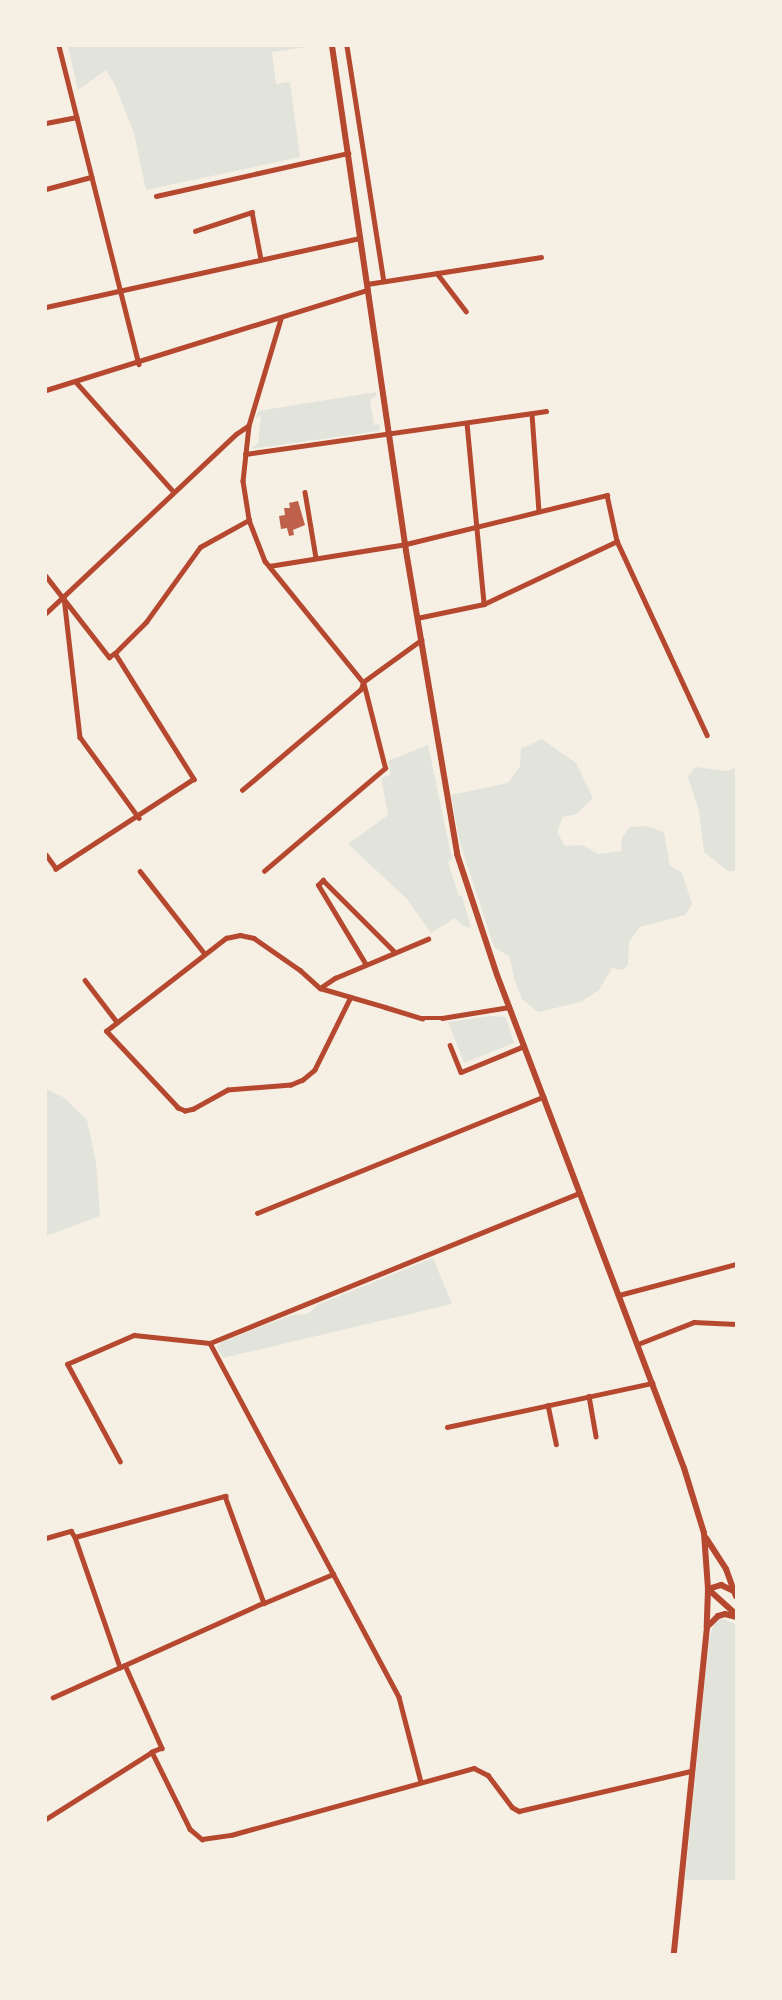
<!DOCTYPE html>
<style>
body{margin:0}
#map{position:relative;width:782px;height:2000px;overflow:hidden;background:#f6efe4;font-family:Jost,sans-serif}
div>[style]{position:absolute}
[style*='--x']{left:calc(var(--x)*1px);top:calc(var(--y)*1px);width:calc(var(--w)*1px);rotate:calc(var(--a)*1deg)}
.green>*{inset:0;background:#e2e4dc}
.building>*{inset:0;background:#bf614a}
.minor>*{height:4.5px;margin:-2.25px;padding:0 2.25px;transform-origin:2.25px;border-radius:2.25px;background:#b5482f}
.secondary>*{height:6px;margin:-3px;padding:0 3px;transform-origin:3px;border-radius:3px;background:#b5482f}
span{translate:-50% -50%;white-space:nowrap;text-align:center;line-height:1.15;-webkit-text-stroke:5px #f6efe4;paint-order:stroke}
.frame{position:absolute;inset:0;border:47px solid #f6efe4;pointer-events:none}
</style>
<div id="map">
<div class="green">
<i style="clip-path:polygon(68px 46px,316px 46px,272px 52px,276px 84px,290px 82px,300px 157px,146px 190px,134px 133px,115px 85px,106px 70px,78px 90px)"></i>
<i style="clip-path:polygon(376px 392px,376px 396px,370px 400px,374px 425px,380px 424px,379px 431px,251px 449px,258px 443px,261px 416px,256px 418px,258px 411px)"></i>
<i style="clip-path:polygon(542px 739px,576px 763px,593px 798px,576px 814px,563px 817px,557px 832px,565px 846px,582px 845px,598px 854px,621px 851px,622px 837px,630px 827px,647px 826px,664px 832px,670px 866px,682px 873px,692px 904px,685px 915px,640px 927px,629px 942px,628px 964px,623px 970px,612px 968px,599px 990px,581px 1002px,538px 1012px,522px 999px,514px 979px,510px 957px,494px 947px,460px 843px,451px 795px,508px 783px,520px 766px,521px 749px)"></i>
<i style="clip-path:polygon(428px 745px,452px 859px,448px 862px,459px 896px,462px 896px,471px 928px,463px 926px,455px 918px,431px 933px,407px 899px,348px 844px,388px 815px,381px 778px,391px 775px,388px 761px)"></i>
<i style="clip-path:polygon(695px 767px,728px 771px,736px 767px,736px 871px,728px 871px,704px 852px,699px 811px,688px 777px)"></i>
<i style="clip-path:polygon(491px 1016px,506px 1017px,514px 1043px,464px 1063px,448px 1022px)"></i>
<i style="clip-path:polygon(46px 1089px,63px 1097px,87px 1120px,96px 1162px,100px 1216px,46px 1236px)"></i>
<i style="clip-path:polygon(433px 1258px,452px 1304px,223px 1358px,217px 1348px,221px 1342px,292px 1315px,308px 1314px,317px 1305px)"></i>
<i style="clip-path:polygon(720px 1618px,736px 1624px,736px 1880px,685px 1880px,709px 1640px,714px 1623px)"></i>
</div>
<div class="building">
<i style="clip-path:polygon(298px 501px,305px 525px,293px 530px,294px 535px,289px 536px,287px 528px,281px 529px,279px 516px,285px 515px,284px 508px,290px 508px,289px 503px)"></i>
</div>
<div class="minor">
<i style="--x:59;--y:46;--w:328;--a:75.9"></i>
<i style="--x:347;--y:46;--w:238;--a:81.1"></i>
<i style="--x:46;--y:123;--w:31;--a:-11"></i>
<i style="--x:46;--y:189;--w:47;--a:-14.9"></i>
<i style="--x:156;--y:196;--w:197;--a:-12.6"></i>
<i style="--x:195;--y:231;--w:60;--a:-18.4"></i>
<i style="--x:252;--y:212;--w:48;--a:79.2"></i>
<i style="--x:437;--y:273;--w:48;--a:52.7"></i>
<i style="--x:367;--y:284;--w:176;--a:-8.8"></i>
<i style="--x:46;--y:307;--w:321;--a:-12.4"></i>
<i style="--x:281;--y:319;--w:112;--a:106.7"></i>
<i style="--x:249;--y:426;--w:55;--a:96.2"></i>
<i style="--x:243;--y:481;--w:39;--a:81"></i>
<i style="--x:249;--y:520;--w:44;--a:68.7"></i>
<i style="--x:265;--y:561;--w:156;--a:51"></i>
<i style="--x:363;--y:682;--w:72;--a:-35.9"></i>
<i style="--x:76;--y:382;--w:147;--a:48.3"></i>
<i style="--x:46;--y:390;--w:337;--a:-17.3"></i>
<i style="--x:532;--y:414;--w:97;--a:85.9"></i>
<i style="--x:467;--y:423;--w:182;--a:84.6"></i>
<i style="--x:245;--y:454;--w:304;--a:-8.1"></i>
<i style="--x:305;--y:492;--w:67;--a:80.5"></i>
<i style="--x:269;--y:566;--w:139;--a:-9.1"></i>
<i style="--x:406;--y:544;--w:207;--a:-13.7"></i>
<i style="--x:607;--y:495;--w:47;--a:77.7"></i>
<i style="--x:617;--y:541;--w:214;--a:65.1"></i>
<i style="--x:46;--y:576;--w:103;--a:52.1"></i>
<i style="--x:109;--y:657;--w:7;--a:-34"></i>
<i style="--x:115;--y:653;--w:149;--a:57.9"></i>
<i style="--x:194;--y:779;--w:165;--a:146.9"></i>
<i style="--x:56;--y:869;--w:17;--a:-126"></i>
<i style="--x:64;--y:597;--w:141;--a:83.5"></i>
<i style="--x:80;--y:737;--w:100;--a:53.9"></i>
<i style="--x:46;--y:613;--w:261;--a:-43.3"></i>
<i style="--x:236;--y:434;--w:14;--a:-34"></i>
<i style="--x:417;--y:618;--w:68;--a:-11.8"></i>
<i style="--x:484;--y:604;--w:147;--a:-25.3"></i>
<i style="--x:115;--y:653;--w:44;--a:-45"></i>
<i style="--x:146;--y:622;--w:92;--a:-54.2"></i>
<i style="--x:200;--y:547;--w:56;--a:-28.9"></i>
<i style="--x:242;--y:790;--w:156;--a:-40.3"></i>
<i style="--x:361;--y:689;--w:6;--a:-72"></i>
<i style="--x:140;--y:871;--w:105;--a:51.9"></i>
<i style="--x:264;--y:871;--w:159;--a:-40.4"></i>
<i style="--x:385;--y:768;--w:89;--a:-104.3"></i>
<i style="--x:366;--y:965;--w:93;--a:-121"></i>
<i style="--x:318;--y:885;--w:7;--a:-45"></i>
<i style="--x:323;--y:880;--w:102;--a:45"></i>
<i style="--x:85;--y:980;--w:53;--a:52.7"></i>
<i style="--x:320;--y:988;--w:18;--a:-34"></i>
<i style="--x:335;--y:978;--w:101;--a:-22.8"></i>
<i style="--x:351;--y:997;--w:81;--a:116.3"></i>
<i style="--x:315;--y:1070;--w:16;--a:140"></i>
<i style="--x:303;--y:1080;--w:13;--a:157"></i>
<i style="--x:291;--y:1085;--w:63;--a:175.5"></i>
<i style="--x:228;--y:1090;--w:39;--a:151"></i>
<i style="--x:194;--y:1109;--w:9;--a:167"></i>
<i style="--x:185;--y:1111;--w:8;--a:-157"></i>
<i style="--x:178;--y:1108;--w:105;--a:-133.1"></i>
<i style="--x:106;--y:1031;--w:152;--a:-37.8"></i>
<i style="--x:226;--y:938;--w:14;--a:-12"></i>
<i style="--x:240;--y:935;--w:14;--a:12"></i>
<i style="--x:254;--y:938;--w:56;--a:34.8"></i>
<i style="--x:300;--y:970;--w:27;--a:42"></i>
<i style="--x:320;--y:988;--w:68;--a:16.3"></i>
<i style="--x:385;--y:1007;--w:39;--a:17"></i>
<i style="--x:422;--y:1018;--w:20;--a:0"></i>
<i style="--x:442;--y:1018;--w:68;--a:-9.3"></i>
<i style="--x:450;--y:1045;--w:29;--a:68"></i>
<i style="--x:461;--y:1072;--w:68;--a:-22.4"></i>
<i style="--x:257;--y:1213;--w:309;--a:-22.1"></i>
<i style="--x:619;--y:1295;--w:121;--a:-14.8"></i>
<i style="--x:210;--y:1343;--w:401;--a:61.9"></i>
<i style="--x:399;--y:1697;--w:88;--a:75.5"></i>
<i style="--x:638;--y:1344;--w:60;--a:-21.4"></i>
<i style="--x:694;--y:1322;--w:42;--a:2.7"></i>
<i style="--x:589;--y:1396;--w:41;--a:80.1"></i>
<i style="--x:548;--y:1405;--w:40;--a:78"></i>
<i style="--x:447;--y:1427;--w:210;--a:-12.1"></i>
<i style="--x:120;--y:1462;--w:111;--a:-118.4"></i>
<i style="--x:67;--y:1364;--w:73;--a:-23.4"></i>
<i style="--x:134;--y:1335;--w:76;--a:6"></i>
<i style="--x:210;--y:1343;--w:399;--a:-22.1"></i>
<i style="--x:75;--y:1537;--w:138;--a:70.9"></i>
<i style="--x:46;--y:1538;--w:26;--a:-16"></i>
<i style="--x:71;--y:1531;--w:7;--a:56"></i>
<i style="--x:75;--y:1537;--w:156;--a:-15.3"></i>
<i style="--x:225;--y:1496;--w:114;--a:70"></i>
<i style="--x:264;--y:1603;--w:231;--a:155.8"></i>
<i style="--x:264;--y:1603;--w:75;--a:-22.8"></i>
<i style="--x:125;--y:1665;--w:91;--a:66"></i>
<i style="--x:162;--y:1748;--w:11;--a:158"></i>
<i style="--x:46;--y:1819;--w:125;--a:-32.3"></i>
<i style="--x:152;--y:1752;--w:86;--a:63.7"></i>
<i style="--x:190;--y:1829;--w:16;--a:40"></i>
<i style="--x:202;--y:1839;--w:29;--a:-8"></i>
<i style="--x:231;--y:1835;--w:252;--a:-15.4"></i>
<i style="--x:474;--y:1768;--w:16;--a:27"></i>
<i style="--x:488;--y:1775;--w:40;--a:53"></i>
<i style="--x:512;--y:1807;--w:8;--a:30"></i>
<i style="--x:519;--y:1811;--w:177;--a:-13.1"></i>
</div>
<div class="secondary">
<i style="--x:332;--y:46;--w:510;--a:81.66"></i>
<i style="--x:406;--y:551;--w:307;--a:80.4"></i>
<i style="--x:457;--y:854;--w:127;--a:71.7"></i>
<i style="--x:497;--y:975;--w:527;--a:69.23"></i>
<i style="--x:684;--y:1468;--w:68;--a:72.9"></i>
<i style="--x:704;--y:1533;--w:56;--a:85.9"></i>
<i style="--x:708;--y:1589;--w:38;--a:92"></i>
<i style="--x:707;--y:1627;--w:329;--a:95.8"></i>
<i style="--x:706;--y:1538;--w:37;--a:57"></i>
<i style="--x:726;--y:1569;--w:29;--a:70"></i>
<i style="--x:708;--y:1589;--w:38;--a:42"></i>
<i style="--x:708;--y:1589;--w:14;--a:-17"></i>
<i style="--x:721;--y:1585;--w:14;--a:25"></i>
<i style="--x:708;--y:1626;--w:14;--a:-45"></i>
<i style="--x:718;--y:1616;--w:7;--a:-16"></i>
<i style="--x:725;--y:1614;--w:11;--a:15"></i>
</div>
<div class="frame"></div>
</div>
